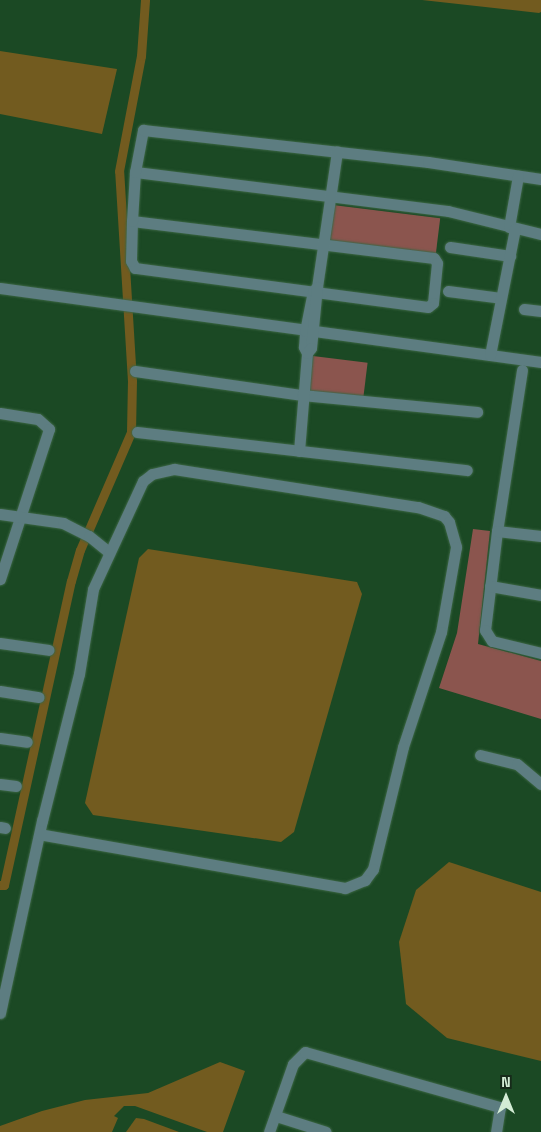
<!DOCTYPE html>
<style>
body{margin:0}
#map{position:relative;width:541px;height:1132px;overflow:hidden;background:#1b4924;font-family:"Space Grotesk",sans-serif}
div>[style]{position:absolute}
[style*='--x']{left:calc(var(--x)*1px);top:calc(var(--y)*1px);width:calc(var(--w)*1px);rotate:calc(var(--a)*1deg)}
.green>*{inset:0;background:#8b554e;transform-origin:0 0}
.water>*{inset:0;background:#725b1f}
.canal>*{height:9px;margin:-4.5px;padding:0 4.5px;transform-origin:4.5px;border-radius:4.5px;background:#725b1f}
.roads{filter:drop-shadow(0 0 1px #3c6644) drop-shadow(0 0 1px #3c6644)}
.minor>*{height:11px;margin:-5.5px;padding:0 5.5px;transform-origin:5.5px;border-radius:5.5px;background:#5d7d81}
span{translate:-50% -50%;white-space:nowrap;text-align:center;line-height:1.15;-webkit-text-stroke:4.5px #172a1a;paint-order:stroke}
.north{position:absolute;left:481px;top:1072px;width:50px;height:50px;-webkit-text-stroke:4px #172a1a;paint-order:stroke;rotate:0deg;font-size:14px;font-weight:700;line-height:20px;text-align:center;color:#d3ecd5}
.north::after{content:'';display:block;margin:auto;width:18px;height:22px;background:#d3ecd5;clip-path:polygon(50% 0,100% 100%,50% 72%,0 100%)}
</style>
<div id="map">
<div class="green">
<i style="left:333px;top:205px;width:108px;height:37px;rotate:7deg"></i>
<i style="left:313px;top:356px;width:55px;height:39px;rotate:7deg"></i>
<i style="clip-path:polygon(473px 529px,490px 531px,478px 644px,541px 661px,541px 719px,439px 688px,457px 633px)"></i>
</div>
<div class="water">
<i style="clip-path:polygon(422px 0,541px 0,541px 12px,539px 13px)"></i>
<i style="clip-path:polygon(0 51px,117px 69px,102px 134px,0 114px)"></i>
<i style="clip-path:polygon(148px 549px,357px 582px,362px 594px,294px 832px,281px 842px,93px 815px,85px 803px,139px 558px)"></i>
<i style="clip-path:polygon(449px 862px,541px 892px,541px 1061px,447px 1038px,406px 1004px,399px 942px,416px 890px)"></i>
<i style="clip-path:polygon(220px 1062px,245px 1071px,223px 1132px,207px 1132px,135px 1106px,124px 1106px,114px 1116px,118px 1118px,112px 1132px,0 1132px,0 1126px,42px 1111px,85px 1100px,148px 1093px)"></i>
<i style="clip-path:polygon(136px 1118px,144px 1119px,179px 1132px,126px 1132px)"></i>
</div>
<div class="canal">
<i style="--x:0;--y:885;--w:4;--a:0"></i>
<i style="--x:4;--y:885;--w:311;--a:-77.6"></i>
<i style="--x:71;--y:581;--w:32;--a:-74"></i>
<i style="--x:80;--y:550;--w:129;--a:-66.6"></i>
<i style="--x:131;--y:432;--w:51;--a:-88.9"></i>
<i style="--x:132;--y:381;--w:210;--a:-93.5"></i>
<i style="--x:119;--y:171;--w:117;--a:-79.2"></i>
<i style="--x:141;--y:56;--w:56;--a:-85.9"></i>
</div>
<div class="roads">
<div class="minor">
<i style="--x:135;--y:172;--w:315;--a:7.1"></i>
<i style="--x:448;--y:211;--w:96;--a:13.9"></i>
<i style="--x:132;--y:221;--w:304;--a:7"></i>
<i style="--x:434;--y:258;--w:6;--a:59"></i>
<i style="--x:437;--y:263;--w:40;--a:95.7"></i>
<i style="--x:433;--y:303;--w:6;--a:141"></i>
<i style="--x:428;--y:307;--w:296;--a:-172.4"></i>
<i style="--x:135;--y:268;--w:8;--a:-120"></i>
<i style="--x:131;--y:261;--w:40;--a:-88.6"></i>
<i style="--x:132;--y:221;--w:49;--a:-86.5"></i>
<i style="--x:135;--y:172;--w:43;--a:-79.2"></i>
<i style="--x:143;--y:130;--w:287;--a:6.4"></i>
<i style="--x:428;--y:162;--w:114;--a:8.6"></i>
<i style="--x:509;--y:227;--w:52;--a:-80"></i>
<i style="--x:450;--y:247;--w:61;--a:8.5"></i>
<i style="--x:317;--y:287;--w:137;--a:-81.6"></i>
<i style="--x:0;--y:288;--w:546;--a:7.79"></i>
<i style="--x:448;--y:291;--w:53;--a:7.5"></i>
<i style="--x:524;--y:309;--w:17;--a:7"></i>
<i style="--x:490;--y:355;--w:128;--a:-78.8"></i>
<i style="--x:522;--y:370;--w:163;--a:98.8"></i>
<i style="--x:497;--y:531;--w:100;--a:96.9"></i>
<i style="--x:485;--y:630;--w:13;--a:58"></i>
<i style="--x:492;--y:641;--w:50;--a:13.8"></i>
<i style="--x:135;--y:371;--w:169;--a:8.2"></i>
<i style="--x:302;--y:395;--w:176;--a:5.5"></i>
<i style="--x:0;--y:413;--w:38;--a:9"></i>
<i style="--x:38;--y:419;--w:15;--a:42"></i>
<i style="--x:49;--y:429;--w:158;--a:108.1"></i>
<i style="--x:137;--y:432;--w:332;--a:6.6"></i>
<i style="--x:299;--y:451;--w:98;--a:-85.3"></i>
<i style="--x:307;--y:353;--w:7;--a:-117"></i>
<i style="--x:304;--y:347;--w:16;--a:-86"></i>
<i style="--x:305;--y:331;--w:41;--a:-78.7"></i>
<i style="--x:313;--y:291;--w:6;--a:-45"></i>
<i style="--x:317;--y:287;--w:61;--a:95.6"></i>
<i style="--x:311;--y:348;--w:6;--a:129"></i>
<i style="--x:0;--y:514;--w:64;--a:8.1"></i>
<i style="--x:63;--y:523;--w:29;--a:27"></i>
<i style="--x:89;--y:536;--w:26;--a:39"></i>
<i style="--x:497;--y:531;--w:44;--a:6.5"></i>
<i style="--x:490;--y:586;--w:52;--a:10"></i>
<i style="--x:0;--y:643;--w:49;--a:8.1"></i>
<i style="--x:0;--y:691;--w:39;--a:9"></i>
<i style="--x:0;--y:738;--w:27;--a:8"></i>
<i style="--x:480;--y:755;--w:38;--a:14"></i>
<i style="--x:517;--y:764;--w:31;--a:40"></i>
<i style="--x:0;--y:784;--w:16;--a:7"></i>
<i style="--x:0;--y:827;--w:5;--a:11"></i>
<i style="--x:0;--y:1013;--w:197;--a:-77.7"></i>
<i style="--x:42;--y:821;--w:152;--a:-75.9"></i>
<i style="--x:79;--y:674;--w:86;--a:-80.6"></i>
<i style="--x:93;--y:589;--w:119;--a:-65.2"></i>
<i style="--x:143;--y:481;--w:11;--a:-38"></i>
<i style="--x:152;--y:474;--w:23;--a:-13"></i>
<i style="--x:174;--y:469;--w:247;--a:8.9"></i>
<i style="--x:418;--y:507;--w:28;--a:19"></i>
<i style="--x:444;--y:516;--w:8;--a:50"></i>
<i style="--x:449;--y:522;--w:26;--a:74"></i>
<i style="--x:456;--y:547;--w:86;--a:100"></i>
<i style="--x:441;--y:632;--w:121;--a:108.3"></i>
<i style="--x:403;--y:747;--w:126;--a:103.8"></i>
<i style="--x:373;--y:869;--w:14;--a:126"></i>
<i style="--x:365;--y:880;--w:22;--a:158"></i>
<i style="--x:345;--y:888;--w:310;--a:-170"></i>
<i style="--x:276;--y:1116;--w:52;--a:17.7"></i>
<i style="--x:269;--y:1132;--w:72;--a:-70.6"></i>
<i style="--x:293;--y:1064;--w:17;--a:-45"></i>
<i style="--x:305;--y:1052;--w:203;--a:15.8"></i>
<i style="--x:500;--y:1107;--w:25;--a:99"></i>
</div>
</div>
<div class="north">N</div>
</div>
